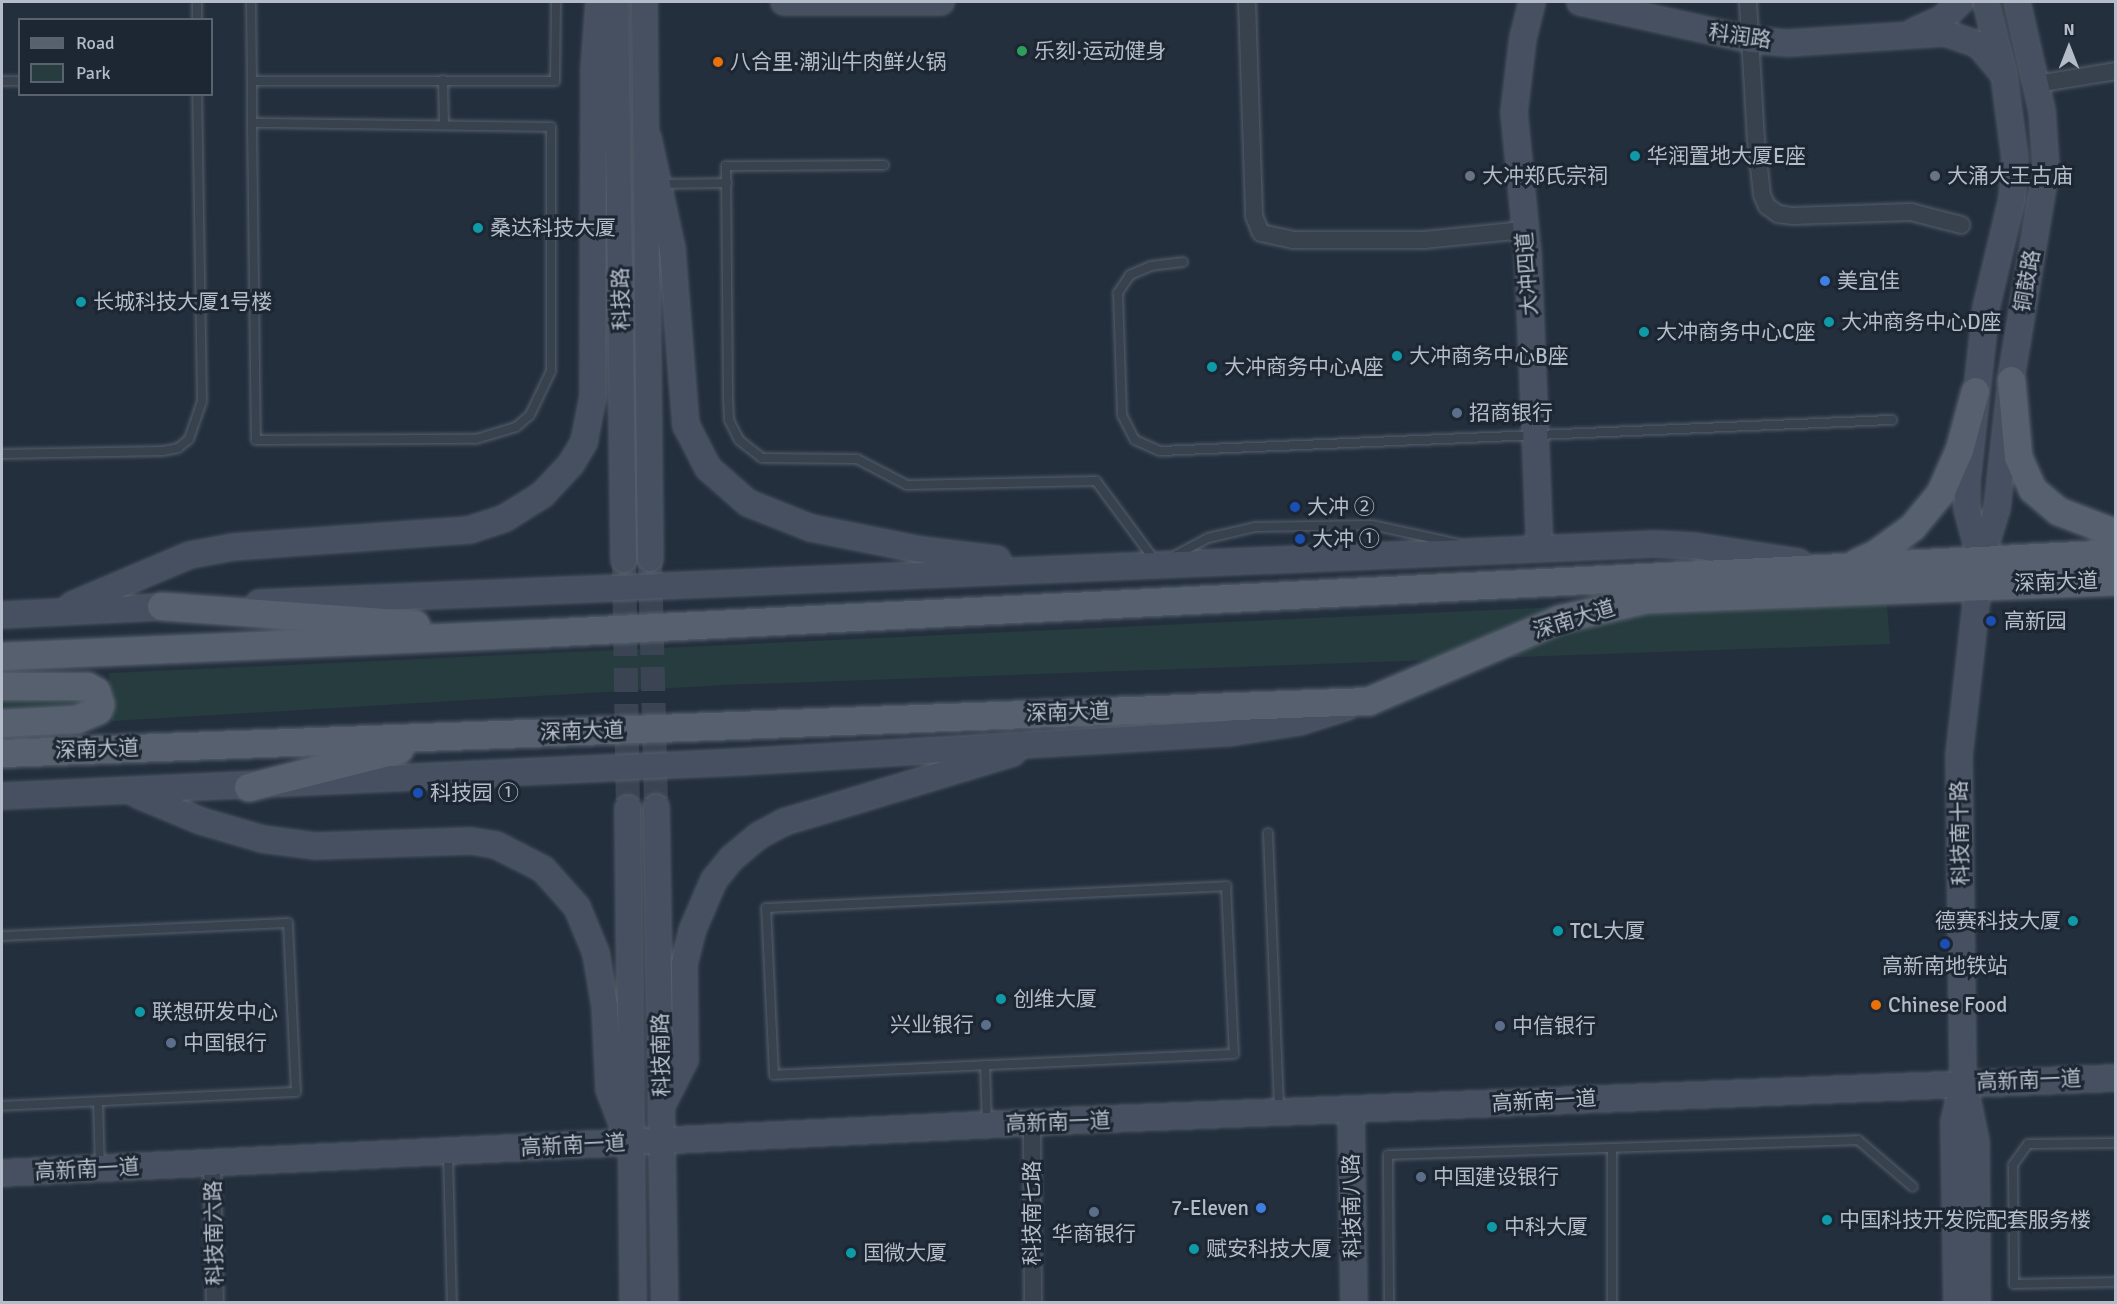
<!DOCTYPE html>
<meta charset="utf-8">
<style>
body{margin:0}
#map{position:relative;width:2117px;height:1304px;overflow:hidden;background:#242f3e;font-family:Signika,"Noto Sans SC",sans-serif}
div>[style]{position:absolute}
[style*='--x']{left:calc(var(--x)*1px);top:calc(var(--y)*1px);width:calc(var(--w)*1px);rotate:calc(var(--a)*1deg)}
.green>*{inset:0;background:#263c3f}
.secondary-tunnel>*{height:24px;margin-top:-12px;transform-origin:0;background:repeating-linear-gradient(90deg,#3a4453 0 24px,transparent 0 36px)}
.roads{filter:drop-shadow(0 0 2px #565f6c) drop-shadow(0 0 2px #565f6c)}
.lane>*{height:8px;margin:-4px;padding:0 4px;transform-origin:4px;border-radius:4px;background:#38414e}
.street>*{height:16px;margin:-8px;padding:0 8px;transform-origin:8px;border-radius:8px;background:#38414e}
.secondary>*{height:24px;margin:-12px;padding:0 12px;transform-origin:12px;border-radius:12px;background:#465061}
.primary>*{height:27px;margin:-13.5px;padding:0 13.5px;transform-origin:13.5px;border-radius:13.5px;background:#56606e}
.dots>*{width:16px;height:16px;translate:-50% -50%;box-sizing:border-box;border:3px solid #1d2633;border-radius:50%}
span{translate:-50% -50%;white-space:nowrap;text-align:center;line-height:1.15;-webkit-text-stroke:6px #1d2633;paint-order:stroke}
.street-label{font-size:21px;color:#b4bcc9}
.poi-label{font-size:21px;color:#b4bcc9}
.left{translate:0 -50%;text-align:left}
.right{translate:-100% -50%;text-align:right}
.frame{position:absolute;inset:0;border:3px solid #b4bcc9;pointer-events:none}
.legend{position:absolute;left:18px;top:18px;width:195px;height:78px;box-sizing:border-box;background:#1d2633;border:2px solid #59626f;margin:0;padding:8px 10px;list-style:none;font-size:18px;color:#b4bcc9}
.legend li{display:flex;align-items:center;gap:12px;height:30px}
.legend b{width:30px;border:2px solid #59626f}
.north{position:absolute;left:2039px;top:18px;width:60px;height:60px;-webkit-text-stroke:4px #1d2633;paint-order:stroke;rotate:0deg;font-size:16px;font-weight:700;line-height:24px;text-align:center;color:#b4bcc9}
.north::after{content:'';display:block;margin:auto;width:21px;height:27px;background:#b4bcc9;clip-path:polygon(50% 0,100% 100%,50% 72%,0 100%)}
</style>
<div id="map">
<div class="green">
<i style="clip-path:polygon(1886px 592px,1890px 644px,724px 685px,112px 721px,109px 673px)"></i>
<i style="clip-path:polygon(80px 688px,83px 706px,2px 716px,2px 689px)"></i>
</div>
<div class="secondary-tunnel">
<i style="--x:650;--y:559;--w:248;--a:88.6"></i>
<i style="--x:624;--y:560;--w:248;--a:89.1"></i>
</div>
<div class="roads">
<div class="lane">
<i style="--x:197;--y:2;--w:18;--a:90"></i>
<i style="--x:251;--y:2;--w:79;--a:89.3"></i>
<i style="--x:252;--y:81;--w:42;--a:90"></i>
<i style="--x:252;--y:123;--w:317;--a:89.3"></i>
<i style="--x:256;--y:440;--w:220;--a:-0.3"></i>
<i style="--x:476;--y:439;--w:42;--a:-16.7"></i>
<i style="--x:516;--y:427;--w:18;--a:-41"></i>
<i style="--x:530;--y:415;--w:49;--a:-64.5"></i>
<i style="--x:551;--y:371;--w:244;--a:-90"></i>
<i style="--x:551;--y:127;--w:299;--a:-179.2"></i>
<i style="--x:443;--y:80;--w:44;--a:88.7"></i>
<i style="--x:2;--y:81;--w:18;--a:0"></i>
<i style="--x:252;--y:81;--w:303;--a:0"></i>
<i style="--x:555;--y:81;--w:79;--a:-89.3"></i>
<i style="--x:884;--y:165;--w:158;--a:179.6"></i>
<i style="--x:726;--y:166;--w:232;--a:89.5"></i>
<i style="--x:728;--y:398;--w:22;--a:87"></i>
<i style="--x:729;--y:420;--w:22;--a:63"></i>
<i style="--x:739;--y:440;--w:29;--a:38"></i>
<i style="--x:762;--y:458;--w:95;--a:0.6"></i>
<i style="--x:857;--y:459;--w:56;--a:27.5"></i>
<i style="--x:907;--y:485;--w:189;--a:-1.2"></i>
<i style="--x:1096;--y:481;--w:101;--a:53.5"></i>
<i style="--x:661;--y:184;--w:66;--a:-0.9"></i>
<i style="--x:1183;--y:262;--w:32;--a:173"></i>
<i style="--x:1151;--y:266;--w:23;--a:157"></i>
<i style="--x:1130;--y:275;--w:22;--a:124"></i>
<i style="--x:1118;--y:293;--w:122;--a:88.1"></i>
<i style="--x:1122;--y:415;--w:28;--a:63"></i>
<i style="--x:1135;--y:440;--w:27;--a:24"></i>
<i style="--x:1160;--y:451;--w:733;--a:-2.43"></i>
<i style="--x:2;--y:454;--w:161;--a:-1.1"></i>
<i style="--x:163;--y:451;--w:15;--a:-11"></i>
<i style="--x:178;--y:448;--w:14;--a:-39"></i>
<i style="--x:189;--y:439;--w:39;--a:-71"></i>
<i style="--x:202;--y:402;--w:308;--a:-90.9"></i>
<i style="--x:1174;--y:556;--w:38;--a:-28"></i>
<i style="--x:1208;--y:538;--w:48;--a:-13.2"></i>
<i style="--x:1255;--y:527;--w:117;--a:-1"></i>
<i style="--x:1372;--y:525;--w:89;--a:12.3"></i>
<i style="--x:1268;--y:833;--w:277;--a:87.7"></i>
<i style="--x:1226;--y:886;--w:168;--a:87.3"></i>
<i style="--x:1234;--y:1054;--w:460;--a:177.4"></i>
<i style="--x:774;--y:1075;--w:167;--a:-92.7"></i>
<i style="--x:766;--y:908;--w:461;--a:-2.7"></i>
<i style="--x:2;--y:936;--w:286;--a:-2.6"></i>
<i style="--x:288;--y:923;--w:169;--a:87.3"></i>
<i style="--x:296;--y:1092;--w:294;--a:177.3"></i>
<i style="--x:985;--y:1065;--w:59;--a:88.1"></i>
<i style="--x:98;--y:1102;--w:66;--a:88.3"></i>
<i style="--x:2116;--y:1143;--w:88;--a:179.3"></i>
<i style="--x:2028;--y:1144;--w:26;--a:126"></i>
<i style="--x:2013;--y:1165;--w:119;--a:89.5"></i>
<i style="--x:2014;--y:1284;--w:102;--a:-1.1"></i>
<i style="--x:1612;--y:1148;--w:154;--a:90"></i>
<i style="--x:448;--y:1154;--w:148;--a:88.5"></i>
<i style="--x:1389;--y:1302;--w:147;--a:-90.4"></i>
<i style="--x:1388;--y:1155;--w:470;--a:-1.8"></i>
<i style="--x:1858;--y:1140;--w:72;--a:40.5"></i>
</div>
<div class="street">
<i style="--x:1247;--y:2;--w:214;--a:88.1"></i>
<i style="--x:1254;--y:216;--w:18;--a:68"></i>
<i style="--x:1261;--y:233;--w:33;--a:12"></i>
<i style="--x:1293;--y:240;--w:131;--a:0"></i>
<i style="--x:1424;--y:240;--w:100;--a:-5.7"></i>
<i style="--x:1748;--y:2;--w:137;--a:86.7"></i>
<i style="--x:1756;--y:139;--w:56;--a:83.9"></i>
<i style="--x:1762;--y:195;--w:12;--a:66"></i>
<i style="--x:1767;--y:206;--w:14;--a:36"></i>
<i style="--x:1778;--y:214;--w:15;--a:8"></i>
<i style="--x:1793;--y:216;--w:118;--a:-1.9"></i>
<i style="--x:1911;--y:212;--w:52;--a:14.6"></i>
<i style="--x:2036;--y:84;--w:81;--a:-9.2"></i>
<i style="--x:1032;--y:1123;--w:179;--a:89.7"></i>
<i style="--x:212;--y:1163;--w:139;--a:88.8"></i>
</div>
<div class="secondary">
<i style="--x:616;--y:2;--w:558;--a:89.18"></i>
<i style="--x:644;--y:2;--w:557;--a:89.38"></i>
<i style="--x:784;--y:2;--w:157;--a:0"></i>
<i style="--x:1532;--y:2;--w:36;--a:104"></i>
<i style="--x:1523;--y:37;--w:76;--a:96.8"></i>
<i style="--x:1514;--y:112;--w:144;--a:84.4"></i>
<i style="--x:1528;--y:255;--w:294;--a:87.7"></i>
<i style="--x:1580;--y:2;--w:175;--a:12.5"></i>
<i style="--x:1751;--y:40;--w:38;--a:5"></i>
<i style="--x:1789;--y:43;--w:156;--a:-3.7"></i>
<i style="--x:1945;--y:33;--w:36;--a:19"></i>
<i style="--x:1979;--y:45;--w:34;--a:50"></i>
<i style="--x:1915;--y:31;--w:30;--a:-24"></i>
<i style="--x:1942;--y:19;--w:25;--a:-43"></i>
<i style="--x:648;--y:138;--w:114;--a:77.8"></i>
<i style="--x:672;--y:249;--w:177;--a:85.5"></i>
<i style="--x:686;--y:425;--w:48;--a:62.9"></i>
<i style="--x:708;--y:468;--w:53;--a:41.2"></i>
<i style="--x:748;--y:503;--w:68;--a:21.6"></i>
<i style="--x:811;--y:528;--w:112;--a:11.3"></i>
<i style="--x:921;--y:550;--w:77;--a:6.8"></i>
<i style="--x:1981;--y:560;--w:53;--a:-105.4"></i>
<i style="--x:1967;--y:509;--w:28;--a:-90"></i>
<i style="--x:1967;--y:481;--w:174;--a:-83.7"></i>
<i style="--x:1986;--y:308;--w:112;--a:-76.6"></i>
<i style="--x:2012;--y:199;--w:41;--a:-85.8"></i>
<i style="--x:2015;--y:158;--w:84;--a:-97.5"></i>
<i style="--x:2004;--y:75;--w:75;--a:-103.9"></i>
<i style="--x:259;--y:603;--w:1397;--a:-2.42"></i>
<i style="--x:1655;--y:544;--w:39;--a:3"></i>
<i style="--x:1694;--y:546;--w:106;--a:8.7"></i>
<i style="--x:72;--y:605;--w:128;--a:-23"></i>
<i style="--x:190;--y:555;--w:44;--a:-10.5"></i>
<i style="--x:233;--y:547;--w:237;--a:-4.1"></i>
<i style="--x:469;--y:530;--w:38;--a:-18"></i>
<i style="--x:505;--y:518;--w:44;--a:-31.9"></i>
<i style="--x:542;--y:495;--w:42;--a:-46.9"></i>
<i style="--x:571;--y:464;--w:26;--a:-59"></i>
<i style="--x:584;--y:442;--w:46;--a:-78.7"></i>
<i style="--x:593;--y:397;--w:327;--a:-89.8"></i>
<i style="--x:594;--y:70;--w:68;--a:-85.8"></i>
<i style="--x:2;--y:615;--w:177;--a:-2.9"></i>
<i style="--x:138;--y:795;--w:68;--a:22.4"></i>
<i style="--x:201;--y:821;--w:64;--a:16.4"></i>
<i style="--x:262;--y:839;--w:53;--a:7.5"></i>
<i style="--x:315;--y:846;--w:156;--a:-1.8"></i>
<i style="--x:471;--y:841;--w:25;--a:9"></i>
<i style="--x:496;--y:845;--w:53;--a:27.1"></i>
<i style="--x:543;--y:869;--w:51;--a:48.2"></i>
<i style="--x:577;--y:907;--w:50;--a:67.6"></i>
<i style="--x:596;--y:953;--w:54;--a:80.4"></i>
<i style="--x:605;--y:1006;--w:83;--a:87.2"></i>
<i style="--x:609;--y:1089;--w:57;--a:69.3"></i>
<i style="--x:2;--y:796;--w:737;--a:-2.64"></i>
<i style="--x:738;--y:762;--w:491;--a:-3.4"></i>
<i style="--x:1228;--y:733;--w:72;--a:-8.8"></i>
<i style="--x:1299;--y:722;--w:50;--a:-17.4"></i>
<i style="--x:656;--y:807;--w:495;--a:89"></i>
<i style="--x:628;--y:808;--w:494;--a:89.4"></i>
<i style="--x:1964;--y:1084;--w:59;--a:78.3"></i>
<i style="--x:1976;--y:1142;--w:160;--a:89.6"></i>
<i style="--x:662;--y:1105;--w:51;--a:-62.9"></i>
<i style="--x:685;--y:1060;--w:96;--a:-90.6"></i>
<i style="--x:684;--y:964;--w:34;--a:-76"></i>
<i style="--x:692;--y:931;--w:56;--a:-66.7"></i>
<i style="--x:714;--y:880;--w:28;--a:-51"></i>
<i style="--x:732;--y:858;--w:34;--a:-40"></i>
<i style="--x:758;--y:836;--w:30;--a:-28"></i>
<i style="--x:784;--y:822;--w:239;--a:-16.8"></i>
<i style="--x:1351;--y:1110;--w:192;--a:89.1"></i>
<i style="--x:2;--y:1173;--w:1082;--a:-2.81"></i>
<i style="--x:1083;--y:1120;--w:1034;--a:-2.33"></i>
<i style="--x:1957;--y:1302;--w:180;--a:-91"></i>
<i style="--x:1954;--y:1122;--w:41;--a:-77.3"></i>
<i style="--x:1963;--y:1082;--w:326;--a:-90.7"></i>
<i style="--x:1959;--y:756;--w:197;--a:-83.6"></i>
<i style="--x:1981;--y:560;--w:54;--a:-72.9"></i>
<i style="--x:1997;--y:508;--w:137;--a:-83.7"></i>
<i style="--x:2012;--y:372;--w:206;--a:-80.5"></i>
<i style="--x:2046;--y:169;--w:58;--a:-93.9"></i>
<i style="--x:2042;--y:111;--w:112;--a:-102.9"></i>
</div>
<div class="primary">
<i style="--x:2011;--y:380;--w:77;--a:84.8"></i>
<i style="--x:2018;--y:457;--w:35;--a:66"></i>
<i style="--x:2032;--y:489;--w:34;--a:40"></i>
<i style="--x:2058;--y:511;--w:62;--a:20.8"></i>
<i style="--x:1857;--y:562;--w:20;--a:-24"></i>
<i style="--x:1875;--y:554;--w:46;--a:-36.1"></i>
<i style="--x:1912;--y:527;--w:44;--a:-50.5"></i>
<i style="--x:1940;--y:493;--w:47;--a:-66.2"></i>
<i style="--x:1959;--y:450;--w:61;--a:-74.8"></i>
<i style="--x:161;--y:606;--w:255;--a:4.1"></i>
<i style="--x:2;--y:656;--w:537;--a:-2.45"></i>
<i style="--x:539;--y:633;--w:1579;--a:-2.9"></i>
<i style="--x:2;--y:686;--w:85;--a:0"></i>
<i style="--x:87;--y:686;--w:10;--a:29"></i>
<i style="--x:96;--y:691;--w:14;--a:73"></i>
<i style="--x:100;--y:704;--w:6;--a:108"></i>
<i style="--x:98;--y:710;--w:23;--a:157"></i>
<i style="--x:77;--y:719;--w:75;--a:176.9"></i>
<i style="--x:2;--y:753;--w:1367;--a:-2.18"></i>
<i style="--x:1368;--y:701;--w:208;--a:-23.2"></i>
<i style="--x:1559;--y:619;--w:89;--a:-12.9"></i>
<i style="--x:1646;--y:599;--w:470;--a:-2.2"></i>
<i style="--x:248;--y:787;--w:156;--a:-14.1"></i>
</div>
</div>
<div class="dots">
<i style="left:1022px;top:51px;background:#2e9e5b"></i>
<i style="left:718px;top:62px;background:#e8710a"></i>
<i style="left:1635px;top:156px;background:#0f9aa8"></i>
<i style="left:1470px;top:176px;background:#6b7280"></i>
<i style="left:1935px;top:176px;background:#6b7280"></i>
<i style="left:478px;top:228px;background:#0f9aa8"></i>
<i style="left:1825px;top:281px;background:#3f7fe0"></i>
<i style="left:81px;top:302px;background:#0f9aa8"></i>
<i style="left:1829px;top:322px;background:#0f9aa8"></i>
<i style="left:1644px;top:332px;background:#0f9aa8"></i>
<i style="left:1397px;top:356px;background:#0f9aa8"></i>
<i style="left:1212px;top:367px;background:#0f9aa8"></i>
<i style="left:1457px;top:413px;background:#5c6f8a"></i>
<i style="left:1295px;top:507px;background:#1a4fb4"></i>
<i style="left:1300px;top:539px;background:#1a4fb4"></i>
<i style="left:1991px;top:621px;background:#1a4fb4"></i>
<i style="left:418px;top:793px;background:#1a4fb4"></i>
<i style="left:2073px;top:921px;background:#0f9aa8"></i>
<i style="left:1558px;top:931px;background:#0f9aa8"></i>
<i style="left:1945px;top:944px;background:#1a4fb4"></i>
<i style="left:1001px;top:999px;background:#0f9aa8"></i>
<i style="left:1876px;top:1005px;background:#e8710a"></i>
<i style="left:140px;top:1012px;background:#0f9aa8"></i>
<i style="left:986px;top:1025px;background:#5c6f8a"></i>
<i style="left:1500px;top:1026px;background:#5c6f8a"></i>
<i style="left:171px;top:1043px;background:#5c6f8a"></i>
<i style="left:1421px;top:1177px;background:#5c6f8a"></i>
<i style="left:1261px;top:1208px;background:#3f7fe0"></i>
<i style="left:1094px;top:1212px;background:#5c6f8a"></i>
<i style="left:1827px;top:1220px;background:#0f9aa8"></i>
<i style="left:1492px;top:1227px;background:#0f9aa8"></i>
<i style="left:1194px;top:1249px;background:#0f9aa8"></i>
<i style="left:851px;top:1253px;background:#0f9aa8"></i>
</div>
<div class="street-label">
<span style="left:1740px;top:36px;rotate:8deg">科润路</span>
<span style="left:1527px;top:274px;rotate:-94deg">大冲四道</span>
<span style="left:2027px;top:281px;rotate:-80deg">铜鼓路</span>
<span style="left:621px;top:299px;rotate:-91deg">科技路</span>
<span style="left:2056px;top:582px;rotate:-2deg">深南大道</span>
<span style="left:1574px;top:619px;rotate:-17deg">深南大道</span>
<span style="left:1068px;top:712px;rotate:-2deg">深南大道</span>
<span style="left:582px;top:731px;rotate:-2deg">深南大道</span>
<span style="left:97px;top:749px;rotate:-2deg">深南大道</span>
<span style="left:1960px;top:833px;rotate:-91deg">科技南十路</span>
<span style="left:661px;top:1055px;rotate:-91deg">科技南路</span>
<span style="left:2029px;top:1080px;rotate:-2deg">高新南一道</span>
<span style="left:1544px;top:1101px;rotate:-3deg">高新南一道</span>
<span style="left:1058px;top:1122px;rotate:-2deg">高新南一道</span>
<span style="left:573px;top:1145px;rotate:-3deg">高新南一道</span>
<span style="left:87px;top:1169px;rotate:-3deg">高新南一道</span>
<span style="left:1352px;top:1206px;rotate:-91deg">科技南八路</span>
<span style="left:1032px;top:1213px;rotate:-90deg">科技南七路</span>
<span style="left:214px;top:1233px;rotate:-91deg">科技南六路</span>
</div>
<div class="poi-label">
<span class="left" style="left:1034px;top:51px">乐刻·运动健身</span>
<span class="left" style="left:730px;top:62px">八合里·潮汕牛肉鲜火锅</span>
<span class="left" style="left:1647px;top:156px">华润置地大厦E座</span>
<span class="left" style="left:1482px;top:176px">大冲郑氏宗祠</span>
<span class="left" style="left:1947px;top:176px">大涌大王古庙</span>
<span class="left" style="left:490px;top:228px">桑达科技大厦</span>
<span class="left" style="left:1837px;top:281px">美宜佳</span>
<span class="left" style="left:93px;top:302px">长城科技大厦1号楼</span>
<span class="left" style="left:1841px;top:322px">大冲商务中心D座</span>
<span class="left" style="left:1656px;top:332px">大冲商务中心C座</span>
<span class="left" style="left:1409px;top:356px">大冲商务中心B座</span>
<span class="left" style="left:1224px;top:367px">大冲商务中心A座</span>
<span class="left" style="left:1469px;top:413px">招商银行</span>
<span class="left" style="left:1307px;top:507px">大冲 ②</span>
<span class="left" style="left:1312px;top:539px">大冲 ①</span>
<span class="left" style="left:2004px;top:621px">高新园</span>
<span class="left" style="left:430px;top:793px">科技园 ①</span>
<span class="right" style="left:2061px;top:921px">德赛科技大厦</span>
<span class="left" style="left:1570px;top:931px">TCL大厦</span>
<span style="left:1945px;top:966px">高新南地铁站</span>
<span class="left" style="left:1013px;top:999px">创维大厦</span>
<span class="left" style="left:1888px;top:1005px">Chinese Food</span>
<span class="left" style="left:152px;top:1012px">联想研发中心</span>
<span class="right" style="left:974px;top:1025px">兴业银行</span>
<span class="left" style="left:1512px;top:1026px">中信银行</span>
<span class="left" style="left:183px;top:1043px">中国银行</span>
<span class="left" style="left:1433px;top:1177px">中国建设银行</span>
<span class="right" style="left:1249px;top:1208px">7-Eleven</span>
<span class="left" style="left:1839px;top:1220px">中国科技开发院配套服务楼</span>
<span class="left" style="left:1504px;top:1227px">中科大厦</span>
<span style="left:1094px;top:1234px">华商银行</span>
<span class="left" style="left:1206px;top:1249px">赋安科技大厦</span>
<span class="left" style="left:863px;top:1253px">国微大厦</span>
</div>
<div class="frame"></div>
<ul class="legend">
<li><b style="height:8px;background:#56606e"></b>Road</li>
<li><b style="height:16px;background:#263c3f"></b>Park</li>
</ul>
<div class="north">N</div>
</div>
